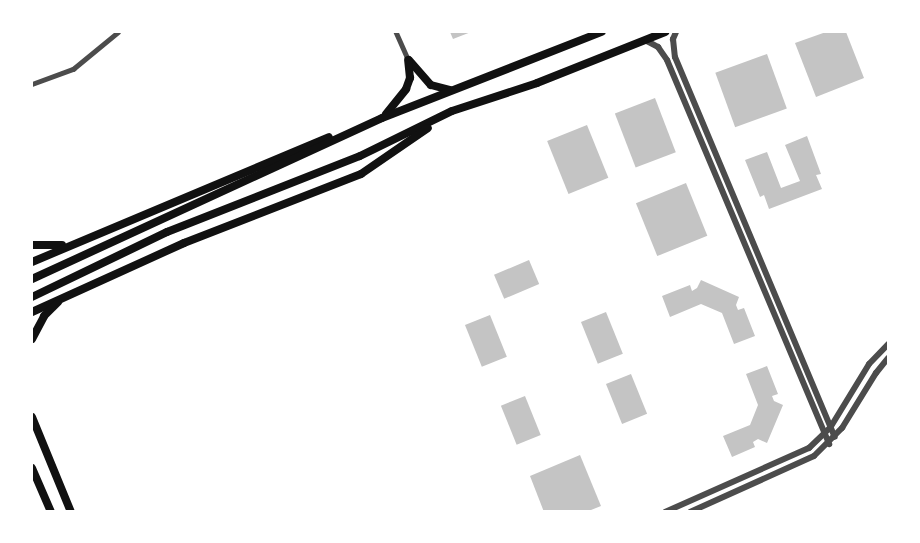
<!DOCTYPE html>
<style>
body{margin:0}
#map{position:relative;width:920px;height:543px;overflow:hidden;background:#fff;font-family:Inter,sans-serif}
div>[style]{position:absolute}
[style*='--x']{left:calc(var(--x)*1px);top:calc(var(--y)*1px);width:calc(var(--w)*1px);rotate:calc(var(--a)*1deg)}
.building>*{inset:0;background:#c4c4c4;transform-origin:0 0}
.minor>*{height:4.5px;margin:-2.25px;padding:0 2.25px;transform-origin:2.25px;border-radius:2.25px;background:#4c4c4c}
.tertiary>*{height:6px;margin:-3px;padding:0 3px;transform-origin:3px;border-radius:3px;background:#4c4c4c}
.primary>*{height:8px;margin:-4px;padding:0 4px;transform-origin:4px;border-radius:4px;background:#111}
span{translate:-50% -50%;white-space:nowrap;text-align:center;line-height:1.15;-webkit-text-stroke:7px #fff;paint-order:stroke}
.frame{position:absolute;inset:0;border:33px solid #fff;pointer-events:none}
</style>
<div id="map">
<div class="building">
<i style="clip-path:polygon(450px 32px,471px 32px,453px 39px)"></i>
<i style="clip-path:polygon(826px 32px,846px 32px,864px 78px,816px 97px,795px 43px)"></i>
<i style="left:767px;top:54px;width:58px;height:55px;rotate:70deg"></i>
<i style="left:655px;top:98px;width:58px;height:43px;rotate:69deg"></i>
<i style="left:587px;top:125px;width:57px;height:43px;rotate:68deg"></i>
<i style="clip-path:polygon(807px 136px,821px 174px,816px 175px,822px 189px,769px 209px,764px 195px,760px 197px,745px 160px,767px 152px,781px 188px,800px 181px,785px 145px)"></i>
<i style="left:686px;top:183px;width:57px;height:54px;rotate:68deg"></i>
<i style="left:529px;top:260px;width:26px;height:38px;rotate:67deg"></i>
<i style="clip-path:polygon(701px 280px,739px 297px,736px 305px,738px 310px,744px 308px,755px 336px,734px 344px,722px 313px,701px 304px,670px 317px,662px 296px,690px 285px,692px 291px,697px 288px)"></i>
<i style="left:606px;top:312px;width:45px;height:27px;rotate:68deg"></i>
<i style="left:490px;top:315px;width:45px;height:27px;rotate:68deg"></i>
<i style="clip-path:polygon(767px 366px,778px 394px,772px 396px,774px 401px,783px 405px,767px 443px,758px 439px,753px 442px,755px 447px,732px 457px,723px 436px,750px 425px,758px 405px,746px 374px)"></i>
<i style="left:631px;top:374px;width:43px;height:27px;rotate:68deg"></i>
<i style="left:525px;top:396px;width:42px;height:26px;rotate:68deg"></i>
<i style="clip-path:polygon(580px 455px,601px 506px,586px 512px,544px 512px,530px 476px)"></i>
</div>
<div class="minor">
<i style="--x:396;--y:32;--w:30;--a:66"></i>
<i style="--x:32;--y:84;--w:44;--a:-20.1"></i>
<i style="--x:73;--y:69;--w:58;--a:-39.4"></i>
</div>
<div class="tertiary">
<i style="--x:676;--y:32;--w:8;--a:113"></i>
<i style="--x:673;--y:39;--w:18;--a:84"></i>
<i style="--x:675;--y:57;--w:412;--a:67.2"></i>
<i style="--x:645;--y:40;--w:15;--a:28"></i>
<i style="--x:658;--y:47;--w:16;--a:55"></i>
<i style="--x:667;--y:60;--w:417;--a:67.1"></i>
<i style="--x:665;--y:512;--w:158;--a:-24"></i>
<i style="--x:809;--y:448;--w:29;--a:-44"></i>
<i style="--x:830;--y:428;--w:75;--a:-58.6"></i>
<i style="--x:869;--y:364;--w:28;--a:-46"></i>
<i style="--x:690;--y:512;--w:136;--a:-24.3"></i>
<i style="--x:814;--y:456;--w:40;--a:-45"></i>
<i style="--x:842;--y:428;--w:65;--a:-58.3"></i>
<i style="--x:876;--y:373;--w:19;--a:-51"></i>
</div>
<div class="primary">
<i style="--x:409;--y:60;--w:33;--a:49"></i>
<i style="--x:431;--y:85;--w:20;--a:15"></i>
<i style="--x:386;--y:114;--w:32;--a:-51"></i>
<i style="--x:406;--y:89;--w:12;--a:-70"></i>
<i style="--x:410;--y:78;--w:18;--a:-96"></i>
<i style="--x:32;--y:245;--w:30;--a:0"></i>
<i style="--x:32;--y:262;--w:322;--a:-22.8"></i>
<i style="--x:32;--y:279;--w:385;--a:-24.7"></i>
<i style="--x:382;--y:118;--w:236;--a:-21.4"></i>
<i style="--x:32;--y:297;--w:150;--a:-25.7"></i>
<i style="--x:167;--y:232;--w:207;--a:-21.5"></i>
<i style="--x:360;--y:156;--w:102;--a:-26.1"></i>
<i style="--x:452;--y:111;--w:89;--a:-18.2"></i>
<i style="--x:537;--y:83;--w:138;--a:-21.7"></i>
<i style="--x:32;--y:312;--w:167;--a:-24.4"></i>
<i style="--x:184;--y:243;--w:190;--a:-21.3"></i>
<i style="--x:361;--y:174;--w:81;--a:-34.5"></i>
<i style="--x:32;--y:339;--w:26;--a:-62"></i>
<i style="--x:44;--y:316;--w:20;--a:-45"></i>
<i style="--x:32;--y:417;--w:103;--a:67.7"></i>
<i style="--x:32;--y:468;--w:48;--a:66.6"></i>
</div>
<div class="frame"></div>
</div>
